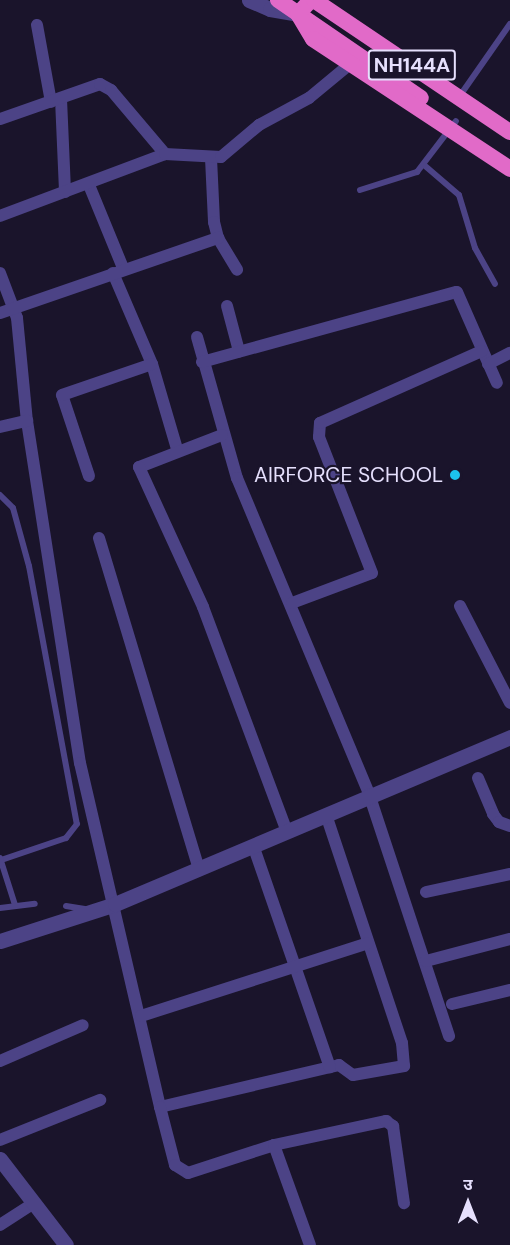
<!DOCTYPE html>
<meta charset="utf-8">
<style>
body{margin:0}
#map{position:relative;width:510px;height:1245px;overflow:hidden;background:#1a142b;font-family:"DM Sans","Noto Sans Devanagari",sans-serif}
div>[style]{position:absolute}
[style*='--x']{left:calc(var(--x)*1px);top:calc(var(--y)*1px);width:calc(var(--w)*1px);rotate:calc(var(--a)*1deg)}
.service>*{height:6px;margin:-3px;padding:0 3px;transform-origin:3px;border-radius:3px;background:#4c4386}
.minor>*{height:12px;margin:-6px;padding:0 6px;transform-origin:6px;border-radius:6px;background:#4c4386}
.tertiary>*{height:15px;margin:-7.5px;padding:0 7.5px;transform-origin:7.5px;border-radius:7.5px;background:#4c4386}
.trunk>*{height:16px;margin:-8px;padding:0 8px;transform-origin:8px;border-radius:8px;background:#e16ac8}
.dots>*{width:16px;height:16px;translate:-50% -50%;box-sizing:border-box;border:3px solid #1a142b;border-radius:50%}
span{translate:-50% -50%;white-space:nowrap;text-align:center;line-height:1.15;-webkit-text-stroke:4.5px #1a142b;paint-order:stroke}
.shield-label span{padding:2px 4px;background:#1a142b;border:2px solid;border-radius:4px;-webkit-text-stroke-width:0}
.shield-label{font-size:20px;color:#e6e0fd;font-weight:700}
.poi-label{font-size:21px;color:#e6e0fd}
.right{translate:-100% -50%;text-align:right}
.north{position:absolute;left:438px;top:1173px;width:60px;height:60px;-webkit-text-stroke:4px #1a142b;paint-order:stroke;rotate:0deg;font-size:16px;font-weight:700;line-height:24px;text-align:center;color:#e6e0fd}
.north::after{content:'';display:block;margin:auto;width:21px;height:27px;background:#e6e0fd;clip-path:polygon(50% 0,100% 100%,50% 72%,0 100%)}
</style>
<div id="map">
<div class="service">
<i style="--x:459;--y:97;--w:89;--a:-55.1"></i>
<i style="--x:424;--y:165;--w:46;--a:40.6"></i>
<i style="--x:459;--y:195;--w:55;--a:73.2"></i>
<i style="--x:475;--y:248;--w:41;--a:60.9"></i>
<i style="--x:360;--y:190;--w:60;--a:-17.5"></i>
<i style="--x:417;--y:172;--w:64;--a:-52.6"></i>
<i style="--x:0;--y:495;--w:18;--a:45"></i>
<i style="--x:13;--y:508;--w:60;--a:74.6"></i>
<i style="--x:29;--y:566;--w:262;--a:79.5"></i>
<i style="--x:77;--y:824;--w:18;--a:128"></i>
<i style="--x:66;--y:838;--w:69;--a:161.3"></i>
<i style="--x:0;--y:858;--w:49;--a:72.3"></i>
<i style="--x:66;--y:906;--w:19;--a:9"></i>
<i style="--x:0;--y:908;--w:35;--a:-7"></i>
</div>
<div class="minor">
<i style="--x:37;--y:25;--w:78;--a:79.7"></i>
<i style="--x:61;--y:99;--w:93;--a:87.5"></i>
<i style="--x:0;--y:119;--w:106;--a:-19.3"></i>
<i style="--x:100;--y:84;--w:13;--a:29"></i>
<i style="--x:111;--y:90;--w:84;--a:49.8"></i>
<i style="--x:211;--y:158;--w:64;--a:87.3"></i>
<i style="--x:214;--y:222;--w:16;--a:76"></i>
<i style="--x:218;--y:238;--w:37;--a:59"></i>
<i style="--x:89;--y:185;--w:90;--a:67.7"></i>
<i style="--x:0;--y:216;--w:176;--a:-20.6"></i>
<i style="--x:165;--y:154;--w:56;--a:3.1"></i>
<i style="--x:221;--y:157;--w:50;--a:-40.1"></i>
<i style="--x:259;--y:125;--w:57;--a:-28.4"></i>
<i style="--x:309;--y:98;--w:61;--a:-39.7"></i>
<i style="--x:0;--y:273;--w:48;--a:69.3"></i>
<i style="--x:17;--y:318;--w:103;--a:84.5"></i>
<i style="--x:27;--y:421;--w:346;--a:81.2"></i>
<i style="--x:80;--y:763;--w:353;--a:76.9"></i>
<i style="--x:160;--y:1107;--w:184;--a:-13.2"></i>
<i style="--x:339;--y:1065;--w:17;--a:36"></i>
<i style="--x:353;--y:1075;--w:52;--a:-10"></i>
<i style="--x:404;--y:1066;--w:23;--a:-95"></i>
<i style="--x:402;--y:1043;--w:240;--a:-108.4"></i>
<i style="--x:113;--y:273;--w:99;--a:66.8"></i>
<i style="--x:152;--y:364;--w:89;--a:73.6"></i>
<i style="--x:227;--y:306;--w:47;--a:75.1"></i>
<i style="--x:0;--y:313;--w:231;--a:-19"></i>
<i style="--x:197;--y:337;--w:147;--a:74.2"></i>
<i style="--x:237;--y:478;--w:342;--a:67.3"></i>
<i style="--x:369;--y:794;--w:255;--a:71.7"></i>
<i style="--x:202;--y:362;--w:264;--a:-15.4"></i>
<i style="--x:457;--y:292;--w:99;--a:66.3"></i>
<i style="--x:488;--y:364;--w:25;--a:-27"></i>
<i style="--x:0;--y:427;--w:28;--a:-13"></i>
<i style="--x:222;--y:435;--w:89;--a:158.9"></i>
<i style="--x:139;--y:467;--w:154;--a:65.4"></i>
<i style="--x:203;--y:607;--w:240;--a:69.5"></i>
<i style="--x:89;--y:476;--w:85;--a:-108.4"></i>
<i style="--x:62;--y:395;--w:95;--a:-19"></i>
<i style="--x:99;--y:538;--w:347;--a:73.2"></i>
<i style="--x:292;--y:603;--w:85;--a:-20.6"></i>
<i style="--x:372;--y:573;--w:146;--a:-111.3"></i>
<i style="--x:319;--y:437;--w:14;--a:-86"></i>
<i style="--x:320;--y:423;--w:177;--a:-24"></i>
<i style="--x:460;--y:606;--w:109;--a:62.7"></i>
<i style="--x:478;--y:778;--w:39;--a:67"></i>
<i style="--x:493;--y:814;--w:10;--a:53"></i>
<i style="--x:499;--y:822;--w:12;--a:20"></i>
<i style="--x:254;--y:848;--w:232;--a:70.9"></i>
<i style="--x:426;--y:892;--w:86;--a:-12.1"></i>
<i style="--x:426;--y:961;--w:87;--a:-14.7"></i>
<i style="--x:452;--y:1004;--w:60;--a:-13.6"></i>
<i style="--x:141;--y:1016;--w:238;--a:-17.8"></i>
<i style="--x:0;--y:1061;--w:90;--a:-23.4"></i>
<i style="--x:160;--y:1107;--w:60;--a:75.5"></i>
<i style="--x:175;--y:1165;--w:15;--a:32"></i>
<i style="--x:188;--y:1173;--w:90;--a:-18"></i>
<i style="--x:274;--y:1145;--w:115;--a:-12.1"></i>
<i style="--x:386;--y:1121;--w:9;--a:36"></i>
<i style="--x:393;--y:1126;--w:78;--a:81.9"></i>
<i style="--x:0;--y:1140;--w:108;--a:-21.8"></i>
<i style="--x:274;--y:1145;--w:106;--a:70.2"></i>
<i style="--x:0;--y:1225;--w:40;--a:-32.9"></i>
</div>
<div class="tertiary">
<i style="--x:249;--y:0;--w:23;--a:23"></i>
<i style="--x:270;--y:9;--w:28;--a:10"></i>
<i style="--x:0;--y:941;--w:121;--a:-17.8"></i>
<i style="--x:115;--y:904;--w:429;--a:-22.9"></i>
<i style="--x:0;--y:1159;--w:108;--a:52.5"></i>
</div>
<div class="trunk">
<i style="--x:278;--y:0;--w:173;--a:34.4"></i>
<i style="--x:311;--y:0;--w:19;--a:133"></i>
<i style="--x:298;--y:14;--w:29;--a:59"></i>
<i style="--x:313;--y:39;--w:236;--a:33.4"></i>
<i style="--x:314;--y:0;--w:236;--a:34"></i>
</div>
<div class="dots">
<i style="left:455px;top:475px;background:#1cc3ed"></i>
</div>
<div class="shield-label">
<span style="left:412px;top:65px">NH144A</span>
</div>
<div class="poi-label">
<span class="right" style="left:443px;top:475px">AIRFORCE SCHOOL</span>
</div>
<div class="north">उ</div>
</div>
